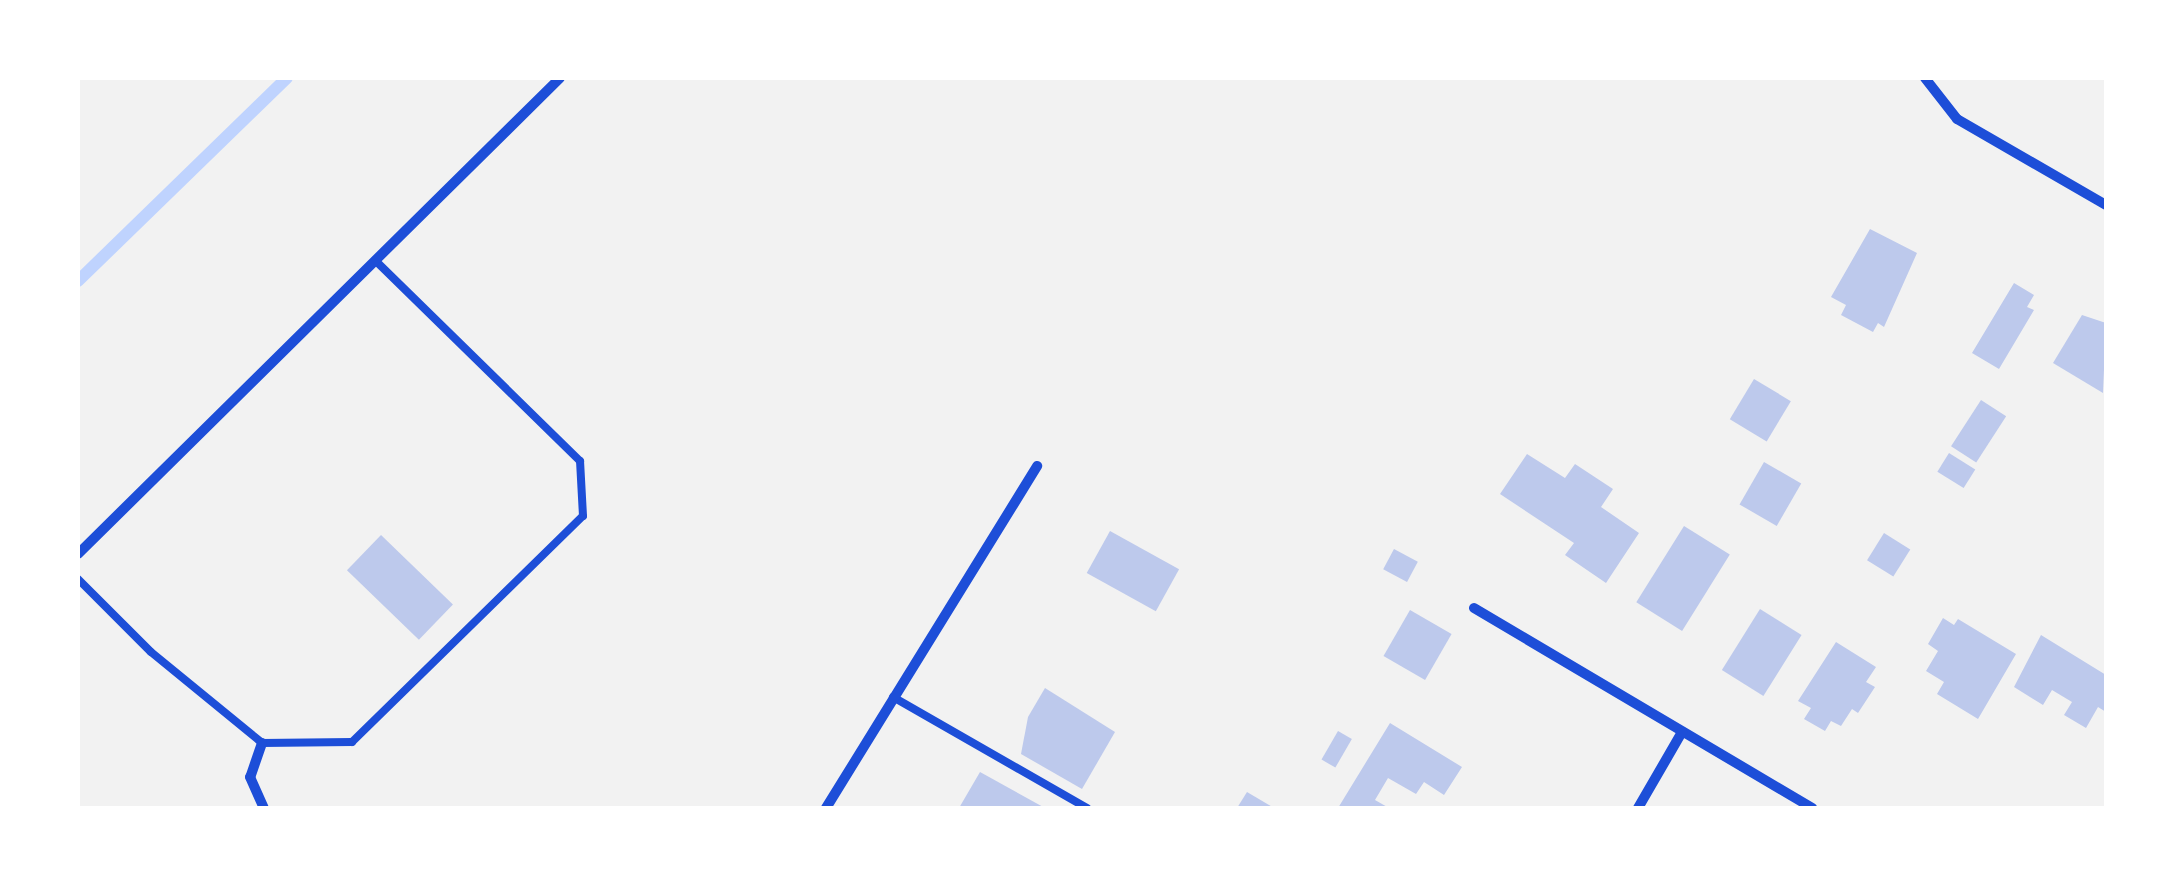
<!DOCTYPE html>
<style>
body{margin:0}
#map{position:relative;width:2184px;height:886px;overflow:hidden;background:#f2f2f2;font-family:Poppins,sans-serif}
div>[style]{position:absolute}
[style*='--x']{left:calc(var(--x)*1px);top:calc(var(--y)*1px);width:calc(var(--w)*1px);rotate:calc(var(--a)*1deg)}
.stream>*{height:12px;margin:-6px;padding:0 6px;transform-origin:6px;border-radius:6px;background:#bfd3fe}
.building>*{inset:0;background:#bdc9ec;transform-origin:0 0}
.service>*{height:8px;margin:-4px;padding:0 4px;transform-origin:4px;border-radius:4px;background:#1d4ed8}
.minor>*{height:10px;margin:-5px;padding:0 5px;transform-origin:5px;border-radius:5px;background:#1d4ed8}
span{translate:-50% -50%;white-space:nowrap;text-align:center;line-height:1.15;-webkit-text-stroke:10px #fff;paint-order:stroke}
.frame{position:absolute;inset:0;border:80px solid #fff;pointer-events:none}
</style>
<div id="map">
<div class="stream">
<i style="--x:78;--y:281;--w:291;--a:-44.2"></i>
</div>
<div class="building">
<i style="clip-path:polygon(1870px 229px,1917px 253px,1884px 327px,1878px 323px,1873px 332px,1841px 315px,1846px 305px,1831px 297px)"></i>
<i style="clip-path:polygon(2014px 283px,2034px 295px,2027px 307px,2034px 310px,1999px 369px,1972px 353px)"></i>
<i style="clip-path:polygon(2082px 315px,2106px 323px,2103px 393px,2053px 363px)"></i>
<i style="left:1754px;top:379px;width:43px;height:47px;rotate:31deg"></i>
<i style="left:1981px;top:400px;width:30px;height:55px;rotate:33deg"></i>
<i style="left:1949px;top:453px;width:31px;height:22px;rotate:32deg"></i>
<i style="clip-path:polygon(1527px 454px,1565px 478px,1575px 464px,1613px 489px,1601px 507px,1639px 533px,1606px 583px,1565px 555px,1574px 543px,1500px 494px)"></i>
<i style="left:1764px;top:462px;width:43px;height:49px;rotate:30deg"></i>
<i style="left:1684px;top:526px;width:54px;height:90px;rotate:32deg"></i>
<i style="left:1110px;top:531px;width:79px;height:48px;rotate:29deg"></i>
<i style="left:1884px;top:533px;width:31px;height:32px;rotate:32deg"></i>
<i style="left:381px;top:535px;width:100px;height:49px;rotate:44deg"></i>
<i style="left:1394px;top:549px;width:27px;height:23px;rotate:28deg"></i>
<i style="left:1760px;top:609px;width:49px;height:72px;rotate:32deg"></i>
<i style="left:1410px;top:610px;width:48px;height:53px;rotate:30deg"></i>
<i style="clip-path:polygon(1943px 618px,1954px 625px,1958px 619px,2016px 654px,1978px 719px,1937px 694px,1944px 682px,1926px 671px,1938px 651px,1928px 644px)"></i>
<i style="clip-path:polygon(2041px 635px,2106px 675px,2106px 712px,2098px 707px,2086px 728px,2064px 715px,2072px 702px,2052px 690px,2043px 705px,2014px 687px)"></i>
<i style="clip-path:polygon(1836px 642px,1876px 667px,1866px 682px,1875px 687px,1858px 713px,1852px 709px,1841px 726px,1831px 721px,1825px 731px,1804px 719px,1811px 708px,1798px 701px)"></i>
<i style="clip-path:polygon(1045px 688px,1115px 732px,1082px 789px,1021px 754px,1028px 717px)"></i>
<i style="clip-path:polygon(1390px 723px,1462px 767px,1444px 795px,1424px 782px,1416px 794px,1388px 778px,1375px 800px,1389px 808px,1338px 808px)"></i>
<i style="left:1338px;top:731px;width:16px;height:33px;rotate:30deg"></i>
<i style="clip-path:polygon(980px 772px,1045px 808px,959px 808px)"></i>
<i style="clip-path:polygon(1247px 792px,1274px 808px,1237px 808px)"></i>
</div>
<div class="service">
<i style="--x:78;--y:579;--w:103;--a:45"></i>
<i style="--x:151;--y:652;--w:144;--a:39.3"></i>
<i style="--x:262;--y:743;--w:90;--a:-0.6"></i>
<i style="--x:352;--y:742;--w:323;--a:-44.4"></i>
<i style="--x:583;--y:516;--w:55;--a:-93.1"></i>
<i style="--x:580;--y:461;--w:287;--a:-135.6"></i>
<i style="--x:893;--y:697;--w:224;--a:29.8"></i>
</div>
<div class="minor">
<i style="--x:1925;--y:78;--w:52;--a:52"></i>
<i style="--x:1957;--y:119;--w:172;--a:30"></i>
<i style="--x:78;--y:554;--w:677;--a:-44.64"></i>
<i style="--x:1474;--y:608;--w:393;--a:30.6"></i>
<i style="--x:262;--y:743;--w:36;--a:109"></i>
<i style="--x:250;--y:777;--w:34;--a:66"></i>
<i style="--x:826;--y:808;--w:402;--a:-58.3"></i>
<i style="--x:1638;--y:808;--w:88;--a:-59.9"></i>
</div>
<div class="frame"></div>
</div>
